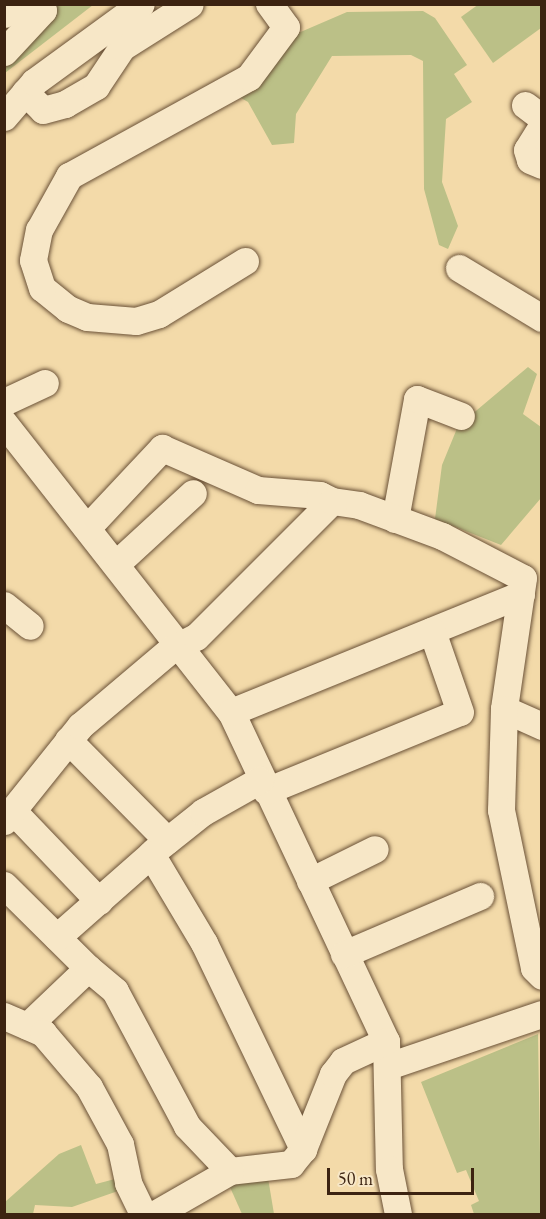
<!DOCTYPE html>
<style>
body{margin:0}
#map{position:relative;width:546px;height:1219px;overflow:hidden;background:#f3daa9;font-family:"EB Garamond",serif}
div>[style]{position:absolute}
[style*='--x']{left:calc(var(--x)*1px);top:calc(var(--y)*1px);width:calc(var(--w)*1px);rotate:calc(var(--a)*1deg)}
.green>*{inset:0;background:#bbc087}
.roads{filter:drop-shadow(0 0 2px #6a5137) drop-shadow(0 0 2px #6a5137)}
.minor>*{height:27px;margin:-13.5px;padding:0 13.5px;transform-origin:13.5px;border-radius:13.5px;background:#f7e7c7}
span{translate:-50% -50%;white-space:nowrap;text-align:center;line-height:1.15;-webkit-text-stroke:4.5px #f7e7c7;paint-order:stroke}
.frame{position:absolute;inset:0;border:6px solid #3c2311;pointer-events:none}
.scale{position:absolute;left:327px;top:1168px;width:147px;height:27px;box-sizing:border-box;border:3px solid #3c2311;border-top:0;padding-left:8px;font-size:18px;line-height:21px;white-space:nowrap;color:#3c2311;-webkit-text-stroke:4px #f7e7c7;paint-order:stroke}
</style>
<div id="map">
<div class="green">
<i style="clip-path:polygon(479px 4px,541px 5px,541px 28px,493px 63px,461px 17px)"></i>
<i style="clip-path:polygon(5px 5px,93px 5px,5px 73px)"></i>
<i style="clip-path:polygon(423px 11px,435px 18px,467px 65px,454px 74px,472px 102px,446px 119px,442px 182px,458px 226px,448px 249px,439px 245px,424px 189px,423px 61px,411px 55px,332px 56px,296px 114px,294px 143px,272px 145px,248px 102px,234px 94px,282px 40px,347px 12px)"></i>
<i style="clip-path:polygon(528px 367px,537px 374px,523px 414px,541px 427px,541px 498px,501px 545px,435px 519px,442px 465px,458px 426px)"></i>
<i style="clip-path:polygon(538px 1034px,541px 1214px,474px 1214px,471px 1205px,479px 1201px,466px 1170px,457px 1173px,421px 1082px)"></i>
<i style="clip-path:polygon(81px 1145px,96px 1184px,115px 1179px,118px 1191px,72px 1207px,35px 1205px,33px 1214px,5px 1214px,5px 1202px,59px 1154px)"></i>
<i style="clip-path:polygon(268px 1178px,274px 1214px,242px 1214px,229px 1185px)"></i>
</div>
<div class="roads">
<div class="minor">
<i style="--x:4;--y:14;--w:18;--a:-34"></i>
<i style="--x:4;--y:52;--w:57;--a:-47.1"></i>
<i style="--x:43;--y:10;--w:8;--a:-130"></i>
<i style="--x:25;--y:92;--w:25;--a:45"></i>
<i style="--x:43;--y:110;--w:23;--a:-15"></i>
<i style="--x:65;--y:104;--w:36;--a:-30"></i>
<i style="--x:96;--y:86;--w:47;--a:-56.3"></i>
<i style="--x:122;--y:47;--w:80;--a:-32.3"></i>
<i style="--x:525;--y:105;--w:21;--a:37"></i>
<i style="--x:4;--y:117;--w:46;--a:-49.4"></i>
<i style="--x:34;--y:82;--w:132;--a:-36.1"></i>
<i style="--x:542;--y:126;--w:28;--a:122"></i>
<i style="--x:527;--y:150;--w:10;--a:73"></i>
<i style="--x:530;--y:160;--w:13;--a:23"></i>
<i style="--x:245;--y:261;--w:101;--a:148.4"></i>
<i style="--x:159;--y:314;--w:24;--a:163"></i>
<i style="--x:136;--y:321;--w:49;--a:-175.3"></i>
<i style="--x:87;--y:317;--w:21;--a:-157"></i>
<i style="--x:68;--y:309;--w:33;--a:-141"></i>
<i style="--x:42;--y:288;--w:29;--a:-108"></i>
<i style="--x:33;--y:260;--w:31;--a:-79"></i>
<i style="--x:39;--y:230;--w:62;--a:-60.9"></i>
<i style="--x:69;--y:176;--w:205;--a:-28.8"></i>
<i style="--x:249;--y:77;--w:62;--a:-53.5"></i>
<i style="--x:286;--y:27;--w:29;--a:-126"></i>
<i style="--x:459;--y:268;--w:97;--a:31.1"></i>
<i style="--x:4;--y:402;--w:45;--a:-24.9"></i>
<i style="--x:4;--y:423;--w:367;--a:51.9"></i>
<i style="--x:231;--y:712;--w:364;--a:64.8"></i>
<i style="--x:386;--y:1041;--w:128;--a:88.7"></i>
<i style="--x:389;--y:1169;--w:46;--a:78.7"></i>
<i style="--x:395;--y:519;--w:122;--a:-79.6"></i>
<i style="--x:417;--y:399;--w:47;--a:21.1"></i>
<i style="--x:87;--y:528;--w:110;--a:-46.8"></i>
<i style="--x:162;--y:448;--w:105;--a:23.6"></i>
<i style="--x:258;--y:490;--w:62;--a:4.6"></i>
<i style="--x:320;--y:495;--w:13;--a:27"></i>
<i style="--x:117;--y:563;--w:103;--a:-42.6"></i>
<i style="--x:4;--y:605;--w:33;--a:39"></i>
<i style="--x:504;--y:709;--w:42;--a:24.1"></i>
<i style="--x:231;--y:712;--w:313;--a:-22.1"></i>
<i style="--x:68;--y:740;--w:141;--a:45.3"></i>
<i style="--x:266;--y:791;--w:209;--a:-22.2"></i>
<i style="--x:460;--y:712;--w:86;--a:-109.1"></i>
<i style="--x:12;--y:810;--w:126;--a:46.3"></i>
<i style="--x:4;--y:821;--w:122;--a:-51.3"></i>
<i style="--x:80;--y:726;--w:118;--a:-40.2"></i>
<i style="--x:170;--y:650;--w:29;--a:-27"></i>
<i style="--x:196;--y:637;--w:192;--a:-45"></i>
<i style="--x:332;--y:501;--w:27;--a:8"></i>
<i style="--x:359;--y:505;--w:89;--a:20.5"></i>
<i style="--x:442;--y:536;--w:91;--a:27.4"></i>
<i style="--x:523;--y:578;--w:132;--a:98.3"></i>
<i style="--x:504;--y:709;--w:101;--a:91.7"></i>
<i style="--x:501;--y:810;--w:161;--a:78.2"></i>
<i style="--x:534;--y:968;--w:11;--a:45"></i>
<i style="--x:154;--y:851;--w:63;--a:-38.5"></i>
<i style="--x:203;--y:812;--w:65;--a:-29.3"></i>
<i style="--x:310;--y:881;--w:72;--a:-26.2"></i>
<i style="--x:4;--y:885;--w:118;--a:44.7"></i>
<i style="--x:88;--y:968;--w:84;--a:136.4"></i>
<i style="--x:57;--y:937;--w:125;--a:-41.4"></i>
<i style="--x:151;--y:854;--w:104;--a:59.2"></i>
<i style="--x:204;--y:943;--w:229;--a:64.3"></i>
<i style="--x:303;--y:1149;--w:19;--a:129"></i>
<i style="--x:291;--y:1164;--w:61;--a:173.5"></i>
<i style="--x:230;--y:1171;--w:86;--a:150.2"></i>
<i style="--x:344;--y:954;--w:148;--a:-23.1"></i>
<i style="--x:88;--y:968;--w:35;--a:40"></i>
<i style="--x:115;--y:991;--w:153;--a:61.9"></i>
<i style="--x:187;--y:1126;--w:62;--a:46.3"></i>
<i style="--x:4;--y:1016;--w:43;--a:23.6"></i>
<i style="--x:43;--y:1033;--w:71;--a:49.6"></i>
<i style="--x:89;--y:1087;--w:65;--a:61.5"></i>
<i style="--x:120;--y:1144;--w:40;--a:78"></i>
<i style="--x:128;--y:1183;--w:34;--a:64"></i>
<i style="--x:391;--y:1065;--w:159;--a:-18.7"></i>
<i style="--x:303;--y:1149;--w:81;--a:-68.2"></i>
<i style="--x:333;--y:1074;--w:16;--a:-52"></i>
<i style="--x:343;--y:1061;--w:47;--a:-24.9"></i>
</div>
</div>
<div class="frame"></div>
<div class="scale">50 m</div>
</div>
